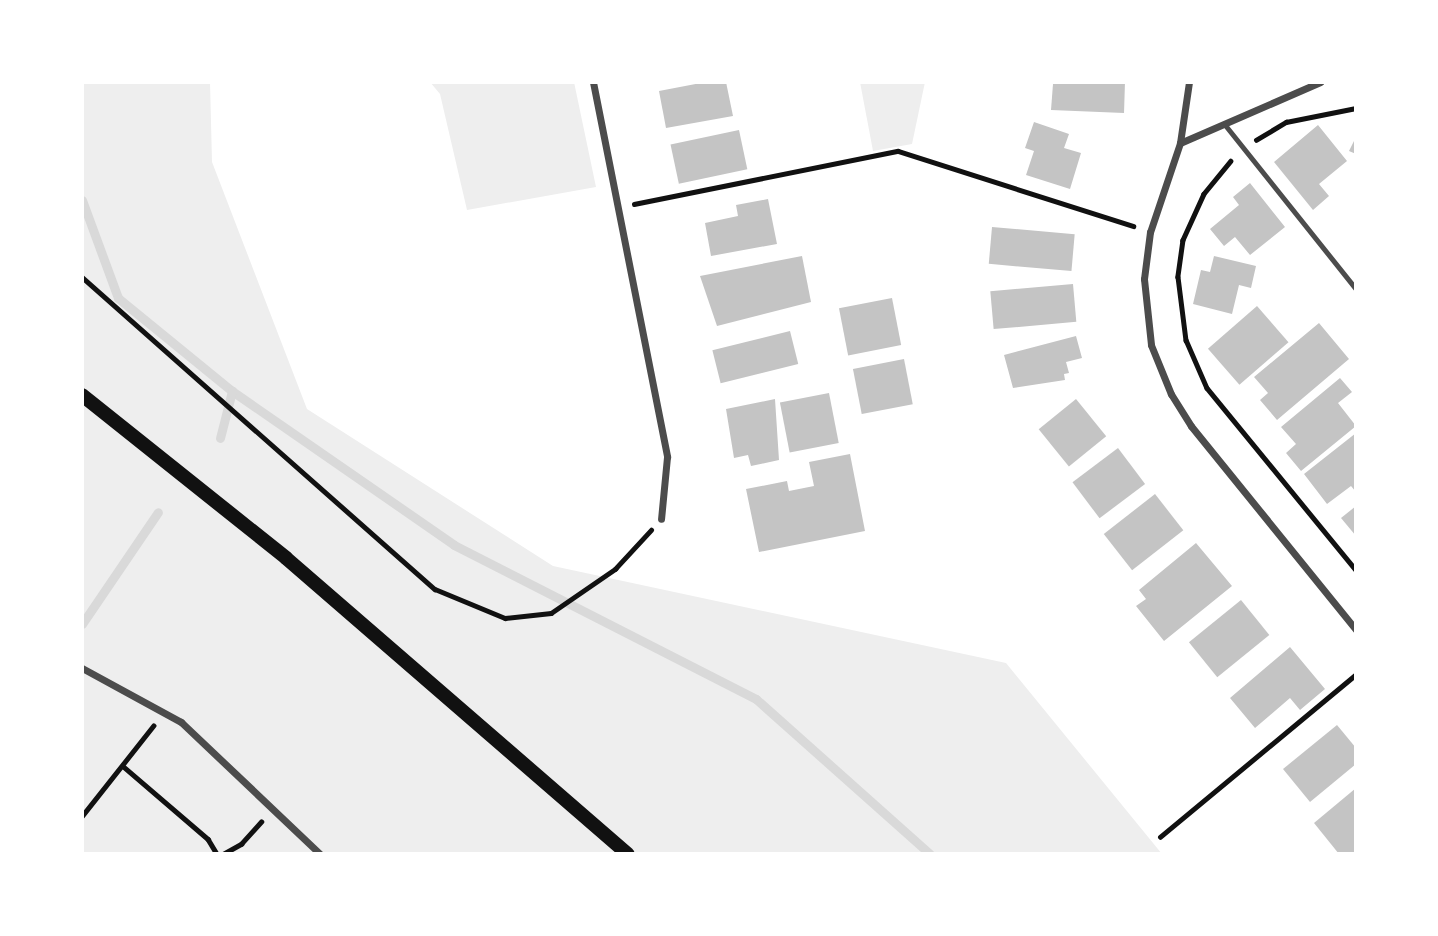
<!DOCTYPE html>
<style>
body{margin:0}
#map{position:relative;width:1438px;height:936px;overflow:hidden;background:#fff;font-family:Poppins,sans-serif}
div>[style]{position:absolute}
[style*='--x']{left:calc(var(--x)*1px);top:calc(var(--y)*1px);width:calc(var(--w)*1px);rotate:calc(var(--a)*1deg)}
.green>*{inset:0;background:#eee}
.stream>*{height:9px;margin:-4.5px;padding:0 4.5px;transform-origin:4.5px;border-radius:4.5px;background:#d9d9d9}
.building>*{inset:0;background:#c4c4c4;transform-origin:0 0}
.path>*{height:4.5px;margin:-2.25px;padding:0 2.25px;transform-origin:2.25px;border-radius:2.25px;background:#111}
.service>*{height:5px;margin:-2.5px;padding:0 2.5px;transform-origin:2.5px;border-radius:2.5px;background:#4c4c4c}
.minor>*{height:7px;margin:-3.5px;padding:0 3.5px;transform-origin:3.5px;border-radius:3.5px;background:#4c4c4c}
.secondary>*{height:14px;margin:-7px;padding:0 7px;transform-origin:7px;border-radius:7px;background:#111}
span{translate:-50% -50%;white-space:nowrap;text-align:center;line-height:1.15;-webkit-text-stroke:7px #fff;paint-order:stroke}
.frame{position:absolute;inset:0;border:84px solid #fff;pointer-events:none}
</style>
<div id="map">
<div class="green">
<i style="clip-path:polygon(82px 82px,210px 82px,212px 162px,307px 409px,553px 566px,1006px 663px,1162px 854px,82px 854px)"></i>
<i style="clip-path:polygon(430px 82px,574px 82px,596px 187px,467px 210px,440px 94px)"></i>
<i style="clip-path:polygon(860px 82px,925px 82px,912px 144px,873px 151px)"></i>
</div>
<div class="stream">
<i style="--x:82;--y:200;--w:104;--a:69.8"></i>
<i style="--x:118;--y:298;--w:147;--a:39.2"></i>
<i style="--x:232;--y:391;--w:270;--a:34.7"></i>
<i style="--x:454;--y:545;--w:339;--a:27"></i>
<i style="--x:756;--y:699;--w:233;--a:41.7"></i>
<i style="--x:220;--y:438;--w:49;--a:-75.7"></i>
<i style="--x:82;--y:624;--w:135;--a:-55.8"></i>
</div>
<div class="building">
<i style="clip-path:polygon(706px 82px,726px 82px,733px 116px,666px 128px,659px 91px)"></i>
<i style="clip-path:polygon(1075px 82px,1125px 82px,1124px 113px,1051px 110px,1053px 84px)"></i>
<i style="clip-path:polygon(1034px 122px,1069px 134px,1064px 148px,1081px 153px,1070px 189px,1026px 175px,1034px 151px,1025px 148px)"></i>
<i style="clip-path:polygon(1318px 125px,1347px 161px,1319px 184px,1329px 196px,1313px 210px,1274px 162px)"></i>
<i style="left:739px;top:130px;width:40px;height:70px;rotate:78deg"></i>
<i style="clip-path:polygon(1356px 137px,1356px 154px,1349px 151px)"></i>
<i style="clip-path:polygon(1250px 183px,1285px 227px,1250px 255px,1235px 237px,1224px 246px,1210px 229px,1239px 205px,1233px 197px)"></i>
<i style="clip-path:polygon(768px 199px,777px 244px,711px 256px,705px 223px,738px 216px,736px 205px)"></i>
<i style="left:992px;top:227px;width:83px;height:37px;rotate:5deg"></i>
<i style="clip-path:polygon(802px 256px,811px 302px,717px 326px,700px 276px)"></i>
<i style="clip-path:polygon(1214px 256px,1256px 266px,1251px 288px,1239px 285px,1232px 314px,1193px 304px,1201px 270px,1210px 272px)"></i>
<i style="left:1073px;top:284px;width:38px;height:83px;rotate:85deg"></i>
<i style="left:892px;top:298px;width:48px;height:54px;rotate:79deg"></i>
<i style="left:1257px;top:306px;width:48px;height:65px;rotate:49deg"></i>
<i style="clip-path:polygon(1319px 323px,1349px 359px,1277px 420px,1260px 400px,1268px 393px,1254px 377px)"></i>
<i style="left:790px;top:331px;width:34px;height:80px;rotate:76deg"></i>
<i style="clip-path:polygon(1076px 336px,1082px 358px,1066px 362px,1069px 373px,1064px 374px,1065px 380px,1013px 388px,1004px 355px)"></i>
<i style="left:904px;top:359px;width:46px;height:52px;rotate:79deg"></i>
<i style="clip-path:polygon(1340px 378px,1352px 392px,1338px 403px,1356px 426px,1301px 471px,1286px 453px,1296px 444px,1281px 427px)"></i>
<i style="left:829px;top:393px;width:51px;height:50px;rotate:79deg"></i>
<i style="clip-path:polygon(775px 399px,779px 460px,751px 466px,748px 455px,734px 458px,726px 409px)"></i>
<i style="left:1076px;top:399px;width:48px;height:48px;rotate:51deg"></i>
<i style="clip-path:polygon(1356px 433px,1356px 492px,1351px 486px,1327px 504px,1304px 474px)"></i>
<i style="left:1118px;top:448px;width:45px;height:57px;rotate:53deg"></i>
<i style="clip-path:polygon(850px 454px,865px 531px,759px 552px,746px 489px,787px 481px,789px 491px,814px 486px,809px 462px)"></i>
<i style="left:1155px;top:494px;width:46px;height:65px;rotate:52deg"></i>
<i style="clip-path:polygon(1356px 506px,1356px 536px,1341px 518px)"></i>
<i style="clip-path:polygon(1196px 543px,1232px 586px,1164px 641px,1136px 606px,1146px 599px,1139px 590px)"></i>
<i style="left:1241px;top:600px;width:45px;height:67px;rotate:51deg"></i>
<i style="clip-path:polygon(1290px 647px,1325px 689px,1300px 710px,1290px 698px,1255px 728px,1230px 698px)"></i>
<i style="clip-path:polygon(1337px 725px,1356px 748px,1356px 764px,1310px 802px,1283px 769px)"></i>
<i style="clip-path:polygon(1356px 788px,1356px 854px,1339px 854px,1314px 823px)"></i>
</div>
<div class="path">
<i style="--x:1256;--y:140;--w:35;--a:-31"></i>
<i style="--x:1286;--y:122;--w:71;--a:-11.3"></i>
<i style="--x:1231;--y:161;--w:43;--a:129.3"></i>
<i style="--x:1204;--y:194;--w:51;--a:114.5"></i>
<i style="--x:1183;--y:240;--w:37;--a:98"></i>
<i style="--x:1178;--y:277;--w:64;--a:82.8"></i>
<i style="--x:1186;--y:340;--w:52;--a:66.4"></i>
<i style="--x:1207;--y:388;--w:235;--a:50.7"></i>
<i style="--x:634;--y:204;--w:269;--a:-11.4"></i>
<i style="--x:898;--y:151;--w:247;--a:17.7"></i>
<i style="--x:82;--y:277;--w:471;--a:41.5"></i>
<i style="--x:435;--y:589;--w:76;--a:22.5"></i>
<i style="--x:505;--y:618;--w:46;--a:-6.2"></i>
<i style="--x:551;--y:613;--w:78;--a:-34.5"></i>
<i style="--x:615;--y:569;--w:53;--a:-47.3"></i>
<i style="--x:124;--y:767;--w:111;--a:40.6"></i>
<i style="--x:208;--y:839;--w:17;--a:59"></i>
<i style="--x:82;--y:816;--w:115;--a:-51.7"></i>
<i style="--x:1160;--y:837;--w:255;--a:-39.7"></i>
<i style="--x:223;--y:854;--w:21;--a:-29"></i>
<i style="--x:241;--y:844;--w:30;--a:-48"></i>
</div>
<div class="service">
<i style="--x:1225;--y:125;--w:210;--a:51.4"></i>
</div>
<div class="minor">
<i style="--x:593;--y:82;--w:382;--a:78.8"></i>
<i style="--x:667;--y:457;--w:62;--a:95.5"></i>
<i style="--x:1189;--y:82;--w:62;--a:98.4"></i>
<i style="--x:1180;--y:143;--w:94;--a:108.6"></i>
<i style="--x:1150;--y:232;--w:47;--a:97.3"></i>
<i style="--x:1144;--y:279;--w:66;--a:83.9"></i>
<i style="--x:1151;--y:345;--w:53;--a:67.8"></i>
<i style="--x:1171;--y:394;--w:38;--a:58"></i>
<i style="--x:1191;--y:426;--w:262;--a:51"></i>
<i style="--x:1180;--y:143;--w:153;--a:-23.5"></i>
<i style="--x:82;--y:668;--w:113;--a:28.6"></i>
<i style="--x:181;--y:722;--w:192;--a:43.5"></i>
</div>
<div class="secondary">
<i style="--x:82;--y:395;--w:261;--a:38.6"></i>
<i style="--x:286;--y:558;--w:452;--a:40.9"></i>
</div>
<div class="frame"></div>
</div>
